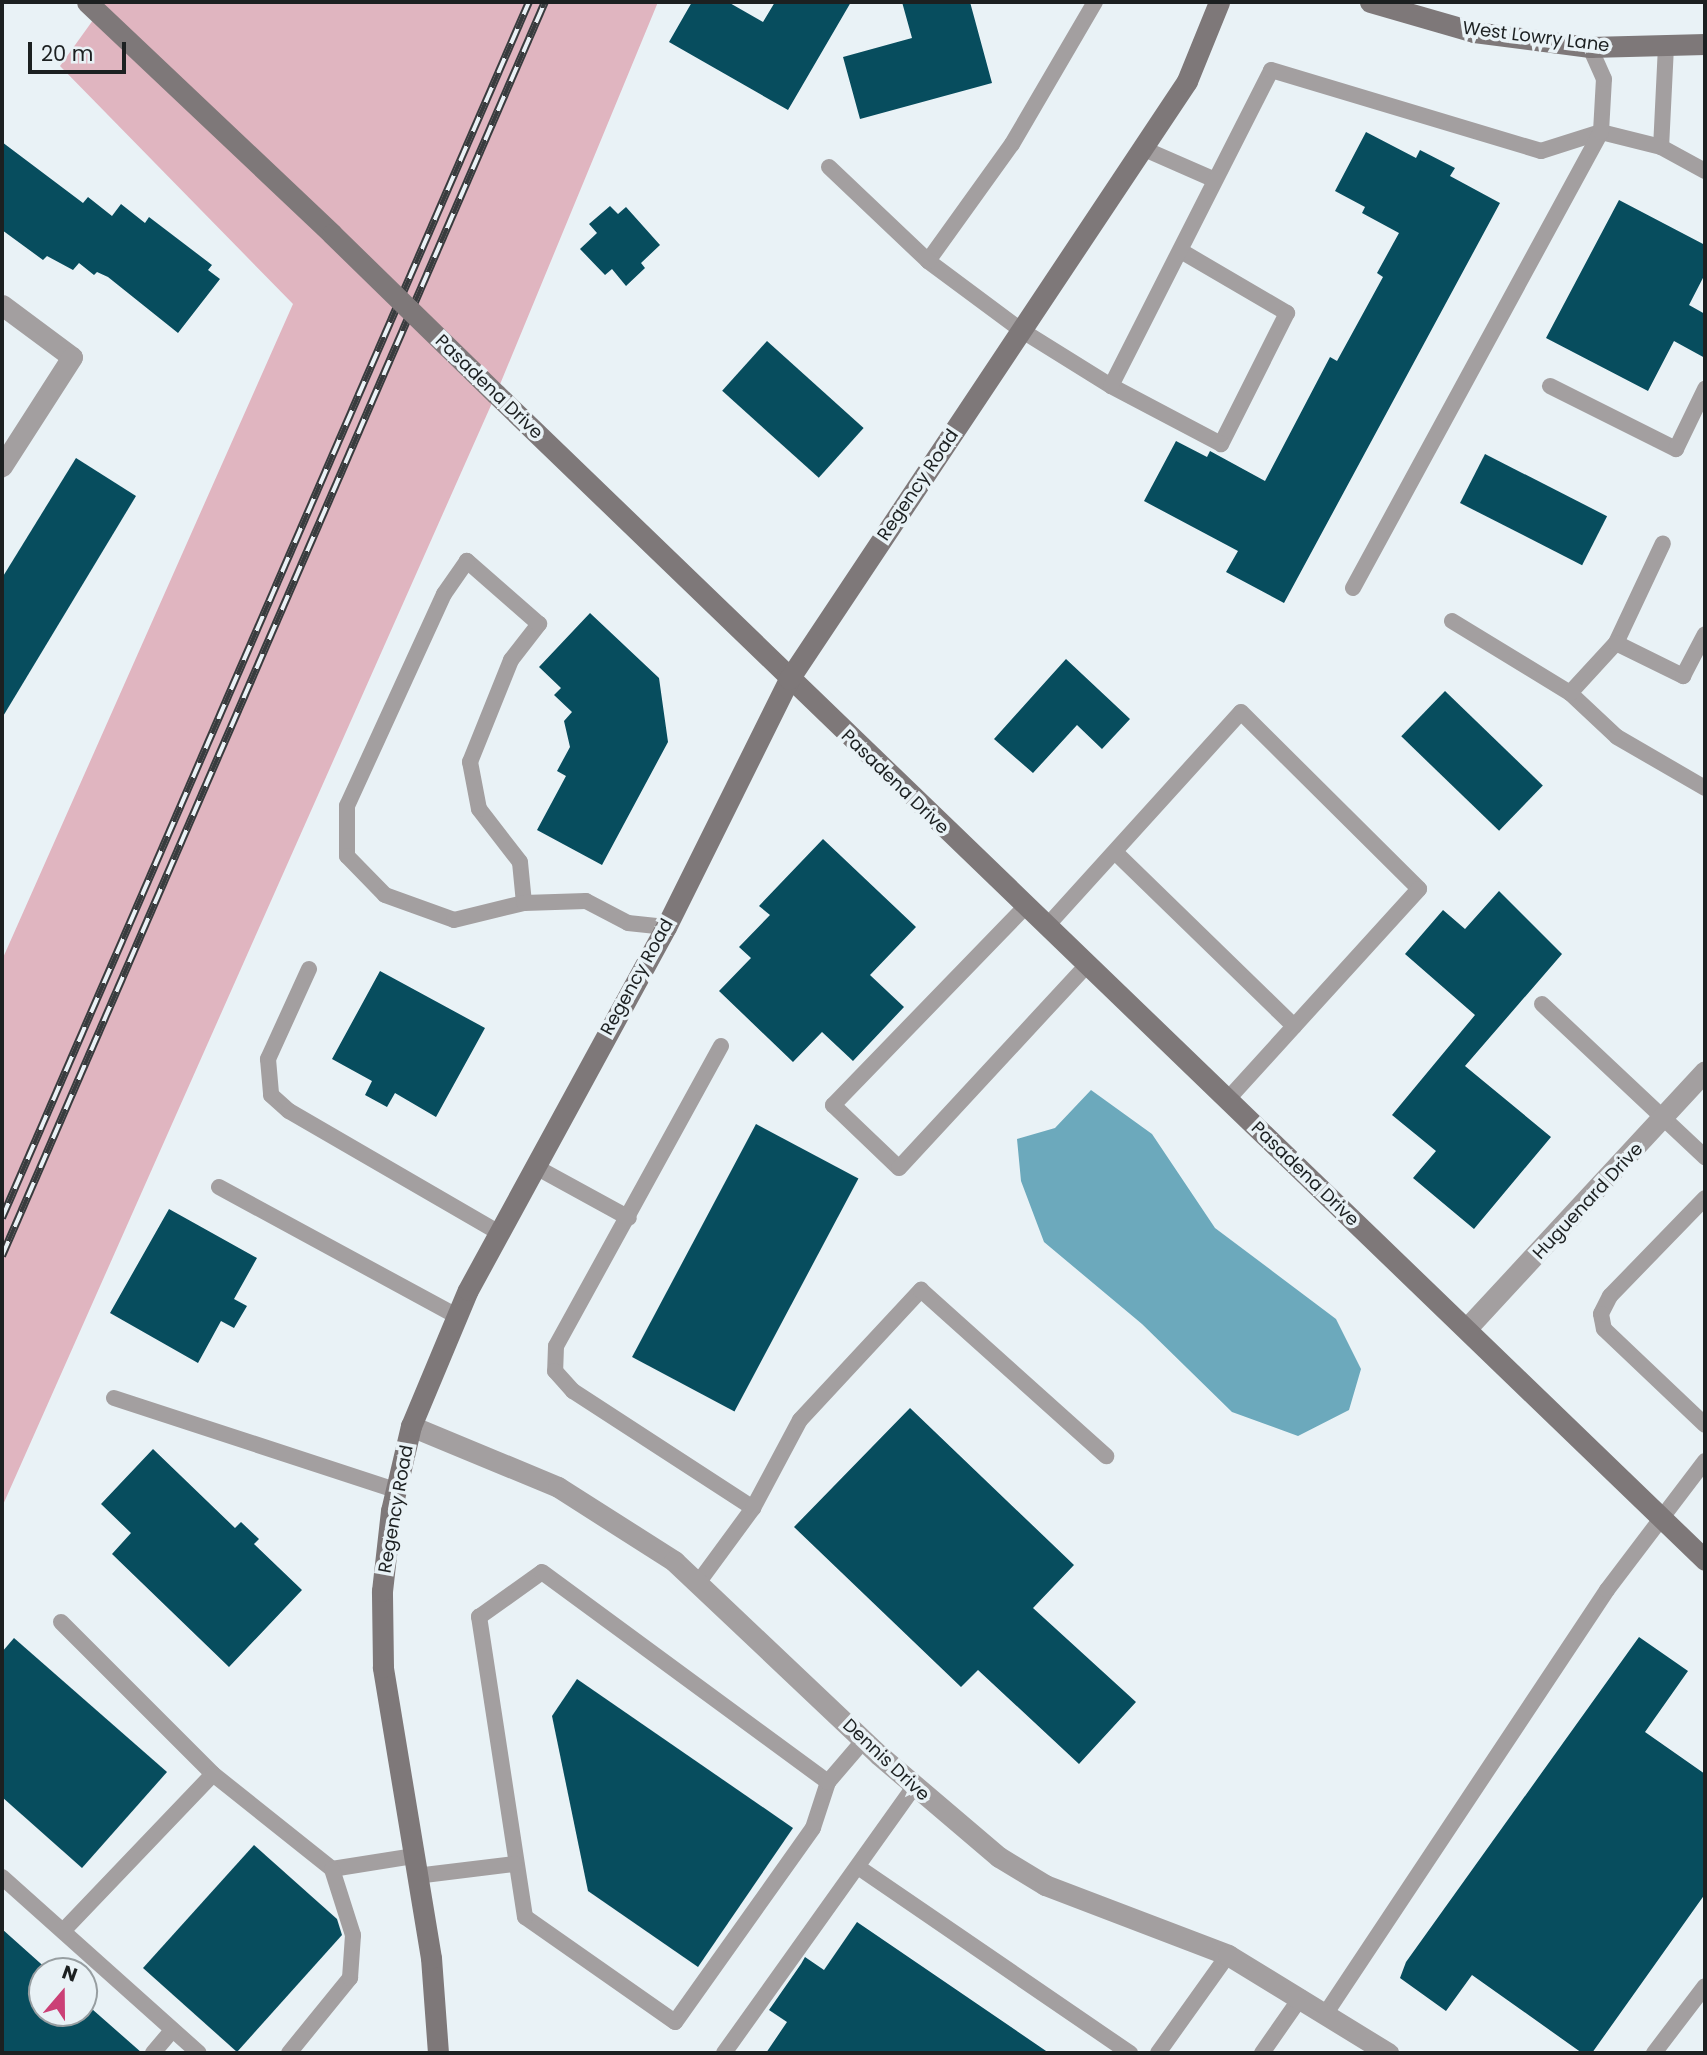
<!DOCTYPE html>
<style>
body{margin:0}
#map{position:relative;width:1707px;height:2055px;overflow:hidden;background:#e9f2f6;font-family:Poppins,sans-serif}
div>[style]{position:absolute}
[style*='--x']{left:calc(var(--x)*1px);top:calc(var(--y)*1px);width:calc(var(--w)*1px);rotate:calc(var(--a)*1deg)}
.green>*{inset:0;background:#e0b5c0}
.water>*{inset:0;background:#6ca9bc}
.building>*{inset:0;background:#074d5e;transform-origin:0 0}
.lane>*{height:16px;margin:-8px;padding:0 8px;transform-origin:8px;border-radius:8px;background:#a39fa0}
.street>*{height:21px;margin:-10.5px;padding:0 10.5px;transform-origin:10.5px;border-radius:10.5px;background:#a39fa0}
.secondary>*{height:21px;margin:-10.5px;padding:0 10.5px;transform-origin:10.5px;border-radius:10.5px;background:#7e7879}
.rail>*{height:8px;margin-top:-4px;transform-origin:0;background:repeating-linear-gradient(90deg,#e9f2f6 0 16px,#383c3e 0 32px);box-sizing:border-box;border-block:2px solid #383c3e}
.secondary-bridge>*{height:21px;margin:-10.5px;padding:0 10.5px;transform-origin:10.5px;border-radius:10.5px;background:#7e7879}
span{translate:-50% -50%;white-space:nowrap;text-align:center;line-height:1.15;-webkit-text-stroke:7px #e9f2f6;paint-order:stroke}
.street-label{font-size:18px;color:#1c2021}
.frame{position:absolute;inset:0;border:4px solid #1c2021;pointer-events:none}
.north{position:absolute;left:28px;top:1957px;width:70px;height:70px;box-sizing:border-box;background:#e9f2f6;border:2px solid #979ea1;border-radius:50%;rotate:20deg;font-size:19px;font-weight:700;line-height:28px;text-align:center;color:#1c2021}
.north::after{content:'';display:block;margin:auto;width:24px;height:32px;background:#cb4076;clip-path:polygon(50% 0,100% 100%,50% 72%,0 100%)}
.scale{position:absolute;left:28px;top:42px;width:98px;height:32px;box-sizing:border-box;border:4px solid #1c2021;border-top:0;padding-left:9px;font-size:21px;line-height:24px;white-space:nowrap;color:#1c2021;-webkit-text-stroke:5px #e9f2f6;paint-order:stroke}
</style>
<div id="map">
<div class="green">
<i style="clip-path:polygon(106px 2px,658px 2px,496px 394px,2px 1507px,2px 960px,293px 304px,60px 66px)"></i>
</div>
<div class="water">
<i style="clip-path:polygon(1091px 1090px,1152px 1134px,1215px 1228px,1336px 1319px,1361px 1369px,1349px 1410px,1298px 1436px,1232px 1412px,1142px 1324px,1044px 1242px,1021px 1181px,1017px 1139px,1055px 1128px)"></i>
</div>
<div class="building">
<i style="clip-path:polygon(692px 2px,728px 2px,763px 22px,775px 2px,851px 2px,788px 110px,669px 42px)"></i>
<i style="clip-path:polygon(902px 2px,970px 2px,992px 83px,860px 119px,843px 57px,912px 38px)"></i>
<i style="clip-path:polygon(1366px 132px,1416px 158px,1420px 150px,1455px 168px,1450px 176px,1500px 203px,1284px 603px,1226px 572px,1238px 551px,1144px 501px,1176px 441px,1207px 457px,1210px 451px,1265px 481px,1330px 357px,1337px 361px,1383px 277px,1377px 273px,1399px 233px,1362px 213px,1365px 207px,1335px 191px)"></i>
<i style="clip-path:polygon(2px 142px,83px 203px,88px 197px,112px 216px,121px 204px,145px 223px,149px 217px,212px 265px,208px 270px,220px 279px,178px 333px,108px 277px,97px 272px,94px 275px,79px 263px,73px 270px,47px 256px,43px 260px,2px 230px)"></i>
<i style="clip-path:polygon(1619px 200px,1705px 245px,1705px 274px,1689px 305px,1705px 314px,1705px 358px,1674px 341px,1648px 391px,1546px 338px)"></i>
<i style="clip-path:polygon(610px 206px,618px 214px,626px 207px,660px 245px,641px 263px,645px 268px,626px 286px,612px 269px,605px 275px,580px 249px,597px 233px,589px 224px)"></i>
<i style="left:767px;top:341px;width:130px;height:67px;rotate:42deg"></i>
<i style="left:1485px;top:454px;width:137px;height:55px;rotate:27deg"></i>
<i style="clip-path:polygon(76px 458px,136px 496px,2px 718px,2px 578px)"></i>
<i style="clip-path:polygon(590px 613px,659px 678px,668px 742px,602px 865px,537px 830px,566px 776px,557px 771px,570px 747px,564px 721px,572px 712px,554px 695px,561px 688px,539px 667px)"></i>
<i style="clip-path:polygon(1066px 659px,1130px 719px,1102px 749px,1077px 725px,1033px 773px,994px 739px)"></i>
<i style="left:1445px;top:691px;width:136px;height:63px;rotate:44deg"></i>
<i style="clip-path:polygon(823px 839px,916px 927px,870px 975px,904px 1007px,853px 1061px,822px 1032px,793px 1062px,719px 991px,751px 958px,739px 947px,770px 915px,759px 906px)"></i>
<i style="clip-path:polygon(1499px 891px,1562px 954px,1465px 1066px,1551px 1137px,1474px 1229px,1413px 1178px,1436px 1151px,1392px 1115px,1475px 1015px,1405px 954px,1443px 910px,1465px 929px)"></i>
<i style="clip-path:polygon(380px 971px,485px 1028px,436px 1117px,395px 1093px,387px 1107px,365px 1095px,372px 1081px,332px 1059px)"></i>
<i style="left:756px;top:1124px;width:116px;height:264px;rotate:28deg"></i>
<i style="clip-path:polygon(169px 1209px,257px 1258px,234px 1299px,247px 1306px,234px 1328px,221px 1321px,198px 1363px,110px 1313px)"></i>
<i style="clip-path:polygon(910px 1408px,1074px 1565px,1033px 1608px,1136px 1702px,1079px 1764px,978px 1670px,961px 1687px,794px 1527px)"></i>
<i style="clip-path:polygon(153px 1449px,235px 1528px,241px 1522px,259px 1539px,254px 1544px,302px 1590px,229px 1667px,112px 1554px,131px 1533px,101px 1504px)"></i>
<i style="clip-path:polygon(1639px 1637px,1688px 1671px,1645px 1732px,1705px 1774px,1705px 1894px,1592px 2053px,1582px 2053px,1472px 1975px,1446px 2011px,1400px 1978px,1406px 1962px)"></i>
<i style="clip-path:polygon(14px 1638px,167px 1772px,82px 1868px,2px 1797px,2px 1652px)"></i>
<i style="clip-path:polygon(577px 1679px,793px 1828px,698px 1967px,588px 1891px,552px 1716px)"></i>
<i style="clip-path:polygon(254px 1845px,337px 1919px,342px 1935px,237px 2052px,143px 1968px)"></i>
<i style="clip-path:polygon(857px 1922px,1049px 2053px,766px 2053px,787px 2022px,769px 2010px,801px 1964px,805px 1957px,824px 1970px)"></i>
<i style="clip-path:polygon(2px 1929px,49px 1971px,42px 1971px,42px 2013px,84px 2013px,84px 2002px,142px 2053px,2px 2053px)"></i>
</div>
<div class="lane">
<i style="--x:1095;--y:2;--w:164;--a:120.3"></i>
<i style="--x:1012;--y:144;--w:144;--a:125.7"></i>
<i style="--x:928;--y:261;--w:116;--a:36.6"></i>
<i style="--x:1021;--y:330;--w:106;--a:31.9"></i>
<i style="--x:1666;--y:46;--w:101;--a:92.8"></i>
<i style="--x:1661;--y:147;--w:50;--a:28.6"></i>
<i style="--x:1142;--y:148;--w:77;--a:23.6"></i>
<i style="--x:829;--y:167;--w:137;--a:43.5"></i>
<i style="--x:1181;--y:251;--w:123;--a:30.3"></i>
<i style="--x:1287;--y:313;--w:147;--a:116.7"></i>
<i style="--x:1221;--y:444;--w:124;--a:-152.2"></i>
<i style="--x:1111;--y:386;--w:354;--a:-63.1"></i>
<i style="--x:1271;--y:70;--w:282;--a:16.7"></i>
<i style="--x:1541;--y:151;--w:63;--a:-17.6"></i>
<i style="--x:1601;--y:132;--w:62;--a:14"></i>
<i style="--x:1550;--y:386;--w:141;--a:26.6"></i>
<i style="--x:1676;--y:449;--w:67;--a:-64.2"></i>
<i style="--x:1353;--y:588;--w:519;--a:-61.46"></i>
<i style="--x:1601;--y:132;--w:53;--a:-86.8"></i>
<i style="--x:1604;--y:79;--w:35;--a:-114"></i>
<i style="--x:1452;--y:621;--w:138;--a:31.4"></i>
<i style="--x:1570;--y:693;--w:64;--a:43.1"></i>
<i style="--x:1617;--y:737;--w:102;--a:30.1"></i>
<i style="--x:1616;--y:643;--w:110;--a:-64.8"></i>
<i style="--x:1570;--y:693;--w:68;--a:-47.4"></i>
<i style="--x:1616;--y:643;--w:75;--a:26.2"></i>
<i style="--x:1683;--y:676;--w:47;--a:-62.4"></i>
<i style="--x:1115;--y:852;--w:250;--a:44.2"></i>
<i style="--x:524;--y:903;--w:41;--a:-95.6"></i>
<i style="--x:520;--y:862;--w:67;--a:-127.7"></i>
<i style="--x:479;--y:809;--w:48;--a:-100.8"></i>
<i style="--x:470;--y:762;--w:110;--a:-68.1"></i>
<i style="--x:511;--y:660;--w:46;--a:-52.1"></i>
<i style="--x:539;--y:624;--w:96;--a:-138.8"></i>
<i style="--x:467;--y:561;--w:40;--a:124.9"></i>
<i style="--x:444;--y:594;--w:233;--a:114.6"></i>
<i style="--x:347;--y:806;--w:50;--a:90"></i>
<i style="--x:347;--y:856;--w:54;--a:45.7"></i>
<i style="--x:385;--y:895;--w:73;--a:19.9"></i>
<i style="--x:454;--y:920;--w:72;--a:-13.7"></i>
<i style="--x:524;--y:903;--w:62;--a:-1.8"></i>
<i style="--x:586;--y:901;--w:47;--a:27.6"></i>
<i style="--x:628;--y:923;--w:38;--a:6"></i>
<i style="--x:1025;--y:907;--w:276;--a:134.1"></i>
<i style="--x:833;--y:1105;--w:91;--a:43.7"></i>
<i style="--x:899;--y:1168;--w:275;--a:-47.2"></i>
<i style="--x:1046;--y:927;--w:290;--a:-47.8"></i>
<i style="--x:1241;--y:712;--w:251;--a:44.8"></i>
<i style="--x:1419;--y:889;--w:285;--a:132.3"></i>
<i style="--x:309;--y:969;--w:99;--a:114.5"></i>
<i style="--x:268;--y:1059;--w:36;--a:85"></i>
<i style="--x:271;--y:1095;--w:24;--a:42"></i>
<i style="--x:289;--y:1111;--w:241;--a:30.1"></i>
<i style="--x:1542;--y:1004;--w:224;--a:43.2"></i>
<i style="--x:721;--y:1046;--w:342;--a:118.8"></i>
<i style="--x:556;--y:1346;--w:25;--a:92"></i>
<i style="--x:555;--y:1371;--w:27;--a:48"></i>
<i style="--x:573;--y:1391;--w:215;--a:33"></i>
<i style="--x:534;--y:1166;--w:108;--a:28.7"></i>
<i style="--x:219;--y:1187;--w:268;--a:28.5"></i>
<i style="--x:1705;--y:1198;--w:136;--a:134.1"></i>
<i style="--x:1610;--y:1296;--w:20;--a:117"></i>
<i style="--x:1601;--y:1314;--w:15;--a:79"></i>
<i style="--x:1604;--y:1329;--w:139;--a:43.5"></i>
<i style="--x:114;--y:1398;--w:297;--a:18.1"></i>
<i style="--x:698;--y:1583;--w:93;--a:-53.7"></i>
<i style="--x:753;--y:1508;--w:100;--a:-61.9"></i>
<i style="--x:800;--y:1420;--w:178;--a:-47.1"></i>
<i style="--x:921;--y:1290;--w:249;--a:41.9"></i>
<i style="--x:61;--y:1622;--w:215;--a:45"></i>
<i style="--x:828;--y:1782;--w:48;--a:108.1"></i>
<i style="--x:813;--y:1828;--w:238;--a:125.4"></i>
<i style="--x:675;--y:2022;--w:183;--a:-145"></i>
<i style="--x:525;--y:1917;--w:304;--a:-98.7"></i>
<i style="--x:479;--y:1617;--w:77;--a:-35.5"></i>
<i style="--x:542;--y:1572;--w:355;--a:36.3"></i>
<i style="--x:828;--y:1782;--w:55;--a:-49.4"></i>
<i style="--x:858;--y:1867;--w:330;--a:34.4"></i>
<i style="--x:416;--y:1876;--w:99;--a:-7"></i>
<i style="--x:2;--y:1877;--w:264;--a:41.8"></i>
<i style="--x:63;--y:1931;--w:217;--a:-46.3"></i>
<i style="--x:213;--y:1774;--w:152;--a:38.6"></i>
<i style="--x:332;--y:1869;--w:82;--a:-9.1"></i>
<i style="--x:1326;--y:2013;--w:508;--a:-56.4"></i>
<i style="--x:1607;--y:1590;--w:162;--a:-52.8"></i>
<i style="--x:153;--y:2053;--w:30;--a:-50"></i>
<i style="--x:289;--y:2053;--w:97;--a:-50.9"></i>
<i style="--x:350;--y:1978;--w:43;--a:-86"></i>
<i style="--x:353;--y:1935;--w:69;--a:-107.7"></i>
<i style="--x:724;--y:2053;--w:327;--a:-54.5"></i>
<i style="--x:1158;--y:2053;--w:120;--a:-54.5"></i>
<i style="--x:1262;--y:2053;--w:68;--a:-55.1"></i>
<i style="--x:1654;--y:2053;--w:84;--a:-52.7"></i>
</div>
<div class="street">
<i style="--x:2;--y:305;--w:87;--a:36.6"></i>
<i style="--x:72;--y:357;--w:130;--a:122.7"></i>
<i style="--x:1467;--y:1328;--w:350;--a:-47.2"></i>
<i style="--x:411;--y:1426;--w:159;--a:22.5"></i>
<i style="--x:558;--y:1487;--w:138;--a:32.5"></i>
<i style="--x:674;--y:1561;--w:282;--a:43.4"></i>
<i style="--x:879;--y:1755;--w:157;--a:40.4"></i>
<i style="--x:999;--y:1857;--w:54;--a:31.3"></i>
<i style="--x:1045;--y:1885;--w:196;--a:20.9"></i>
<i style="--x:1228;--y:1955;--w:188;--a:31.5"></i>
</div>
<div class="secondary">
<i style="--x:87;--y:2;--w:337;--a:43.4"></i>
<i style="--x:1370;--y:2;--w:108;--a:16.1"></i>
<i style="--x:1474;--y:32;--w:117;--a:7.4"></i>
<i style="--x:1590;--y:47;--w:115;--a:-1.5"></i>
<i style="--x:496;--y:394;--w:1680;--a:43.96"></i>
<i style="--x:438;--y:2053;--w:95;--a:-94.2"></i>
<i style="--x:431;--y:1958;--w:295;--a:-99.4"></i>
<i style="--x:383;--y:1667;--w:76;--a:-90.8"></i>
<i style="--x:382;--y:1591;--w:81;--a:-83.6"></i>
<i style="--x:391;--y:1511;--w:87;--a:-76.8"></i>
<i style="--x:411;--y:1426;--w:147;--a:-67.3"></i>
<i style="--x:468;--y:1290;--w:413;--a:-61.4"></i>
<i style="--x:666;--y:927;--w:277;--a:-63.6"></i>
<i style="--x:789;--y:679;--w:718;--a:-56.35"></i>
<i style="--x:1187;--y:81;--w:85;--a:-67.9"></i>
</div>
<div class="rail">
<i style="--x:2;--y:1218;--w:1325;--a:-66.57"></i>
<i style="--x:2;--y:1256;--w:1367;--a:-66.59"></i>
</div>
<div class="secondary-bridge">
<i style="--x:332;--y:234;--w:229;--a:44.3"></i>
</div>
<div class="street-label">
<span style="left:1536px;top:37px;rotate:7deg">West Lowry Lane</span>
<span style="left:489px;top:387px;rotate:44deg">Pasadena Drive</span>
<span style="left:918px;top:485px;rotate:-56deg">Regency Road</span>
<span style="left:895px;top:782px;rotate:44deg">Pasadena Drive</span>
<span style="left:637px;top:977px;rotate:-61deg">Regency Road</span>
<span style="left:1305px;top:1174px;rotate:44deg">Pasadena Drive</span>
<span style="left:1588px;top:1201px;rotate:-47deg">Huguenard Drive</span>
<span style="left:396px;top:1509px;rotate:-80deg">Regency Road</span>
<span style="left:886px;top:1760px;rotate:43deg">Dennis Drive</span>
</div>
<div class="frame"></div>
<div class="north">N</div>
<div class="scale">20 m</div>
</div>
